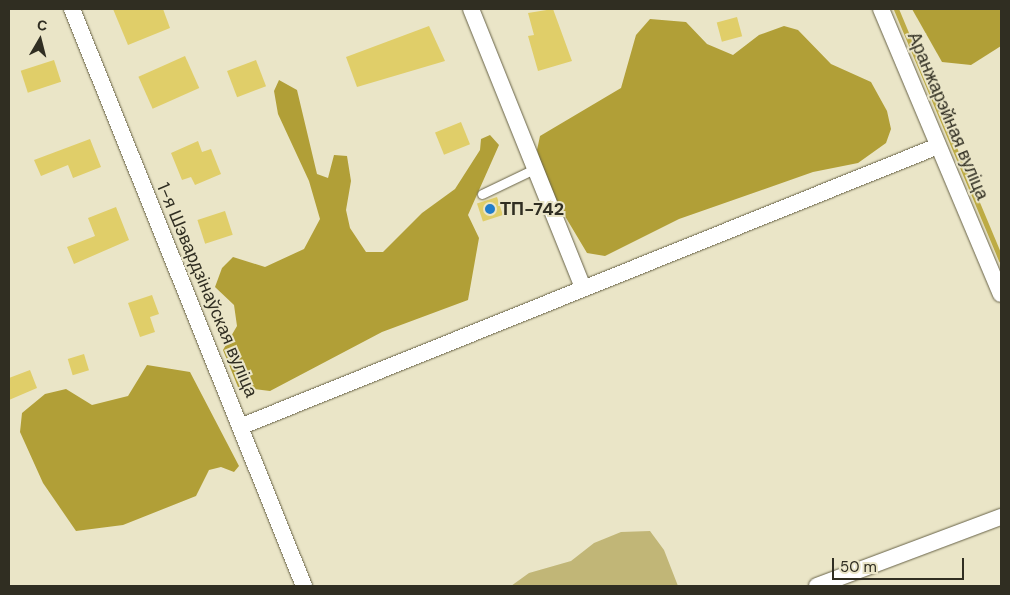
<!DOCTYPE html>
<meta charset="utf-8">
<style>
body{margin:0}
#map{position:relative;width:1010px;height:595px;overflow:hidden;background:#eae5c7;font-family:"DM Sans",sans-serif}
div>[style]{position:absolute}
[style*='--x']{left:calc(var(--x)*1px);top:calc(var(--y)*1px);width:calc(var(--w)*1px);rotate:calc(var(--a)*1deg)}
.green>*{inset:0;background:#c1b677}
.forest>*{inset:0;background:#b19f37}
.stream>*{height:5px;margin:-2.5px;padding:0 2.5px;transform-origin:2.5px;border-radius:2.5px;background:#bdab44}
.building>*{inset:0;background:#e0ce69;transform-origin:0 0}
.roads{filter:drop-shadow(0 0 1px #676247) drop-shadow(0 0 1px #676247)}
.service>*{height:9px;margin:-4.5px;padding:0 4.5px;transform-origin:4.5px;border-radius:4.5px;background:#fff}
.minor>*{height:16px;margin:-8px;padding:0 8px;transform-origin:8px;border-radius:8px;background:#fff}
.dots>*{width:14px;height:14px;translate:-50% -50%;box-sizing:border-box;border:2px solid #eae5c7;border-radius:50%}
span{translate:-50% -50%;white-space:nowrap;text-align:center;line-height:1.15;-webkit-text-stroke:4px #eae5c7;paint-order:stroke}
.street-label{font-size:18px;color:#302e22}
.poi-label{font-size:18px;color:#302e22;font-weight:700}
.left{translate:0 -50%;text-align:left}
.frame{position:absolute;inset:0;border:10px solid #302e22;pointer-events:none}
.north{position:absolute;left:15px;top:15px;width:50px;height:50px;-webkit-text-stroke:4px #eae5c7;paint-order:stroke;rotate:8deg;font-size:14px;font-weight:700;line-height:20px;text-align:center;color:#302e22}
.north::after{content:'';display:block;margin:auto;width:18px;height:22px;background:#302e22;clip-path:polygon(50% 0,100% 100%,50% 72%,0 100%)}
.scale{position:absolute;left:832px;top:558px;width:132px;height:22px;box-sizing:border-box;border:2px solid #302e22;border-top:0;padding-left:6px;font-size:15px;line-height:18px;white-space:nowrap;color:#302e22;-webkit-text-stroke:4px #eae5c7;paint-order:stroke}
</style>
<div id="map">
<div class="green">
<i style="clip-path:polygon(650px 531px,664px 550px,678px 586px,511px 586px,529px 573px,571px 561px,594px 543px,621px 532px)"></i>
</div>
<div class="forest">
<i style="clip-path:polygon(912px 9px,1001px 9px,1001px 46px,971px 65px,942px 62px)"></i>
<i style="clip-path:polygon(650px 19px,686px 22px,707px 44px,733px 55px,759px 35px,784px 26px,798px 30px,831px 64px,871px 82px,887px 111px,891px 129px,886px 143px,858px 163px,813px 172px,679px 219px,605px 256px,587px 253px,547px 186px,537px 150px,540px 136px,621px 88px,636px 35px)"></i>
<i style="clip-path:polygon(279px 80px,297px 90px,317px 174px,328px 178px,334px 155px,347px 156px,351px 181px,346px 210px,350px 228px,366px 252px,383px 252px,422px 213px,455px 189px,480px 150px,481px 139px,490px 135px,499px 145px,468px 215px,479px 238px,468px 300px,382px 332px,270px 391px,238px 387px,223px 350px,237px 326px,234px 305px,215px 287px,222px 268px,233px 257px,265px 267px,304px 249px,320px 219px,309px 181px,278px 114px,274px 91px)"></i>
<i style="clip-path:polygon(147px 365px,190px 372px,239px 466px,234px 472px,221px 467px,209px 470px,196px 496px,123px 525px,76px 531px,43px 483px,20px 432px,22px 413px,45px 394px,66px 389px,92px 405px,128px 396px)"></i>
</div>
<div class="stream">
<i style="--x:896;--y:9;--w:272;--a:67.3"></i>
</div>
<div class="building">
<i style="clip-path:polygon(113px 9px,163px 9px,170px 28px,128px 45px)"></i>
<i style="clip-path:polygon(553px 9px,572px 61px,538px 71px,528px 36px,534px 35px,528px 13px)"></i>
<i style="left:737px;top:17px;width:20px;height:21px;rotate:75deg"></i>
<i style="clip-path:polygon(429px 26px,445px 61px,357px 87px,346px 57px)"></i>
<i style="left:185px;top:56px;width:35px;height:51px;rotate:66deg"></i>
<i style="left:54px;top:60px;width:23px;height:35px;rotate:72deg"></i>
<i style="left:256px;top:60px;width:28px;height:31px;rotate:69deg"></i>
<i style="left:461px;top:122px;width:24px;height:28px;rotate:68deg"></i>
<i style="clip-path:polygon(90px 139px,101px 167px,73px 178px,68px 165px,41px 176px,34px 160px)"></i>
<i style="clip-path:polygon(198px 141px,202px 152px,211px 149px,221px 174px,195px 185px,191px 177px,182px 180px,171px 153px)"></i>
<i style="left:497px;top:197px;width:19px;height:21px;rotate:72deg"></i>
<i style="clip-path:polygon(116px 207px,129px 240px,74px 264px,67px 247px,95px 236px,88px 218px)"></i>
<i style="left:225px;top:211px;width:25px;height:29px;rotate:72deg"></i>
<i style="clip-path:polygon(152px 295px,159px 314px,150px 317px,155px 332px,140px 337px,128px 303px)"></i>
<i style="left:84px;top:354px;width:17px;height:17px;rotate:73deg"></i>
<i style="clip-path:polygon(30px 370px,37px 388px,9px 400px,9px 378px)"></i>
</div>
<div class="roads">
<div class="service">
<i style="--x:482;--y:194;--w:55;--a:-25.6"></i>
</div>
<div class="minor">
<i style="--x:72;--y:9;--w:622;--a:68.1"></i>
<i style="--x:471;--y:9;--w:301;--a:68.1"></i>
<i style="--x:881;--y:9;--w:309;--a:67.2"></i>
<i style="--x:242;--y:426;--w:750;--a:-21.91"></i>
<i style="--x:817;--y:586;--w:197;--a:-20.6"></i>
</div>
</div>
<div class="dots">
<i style="left:490px;top:209px;background:#217dca"></i>
</div>
<div class="street-label">
<span style="left:948px;top:116px;rotate:67deg">Аранжарэйная вуліца</span>
<span style="left:207px;top:290px;rotate:67deg">1-я Шэвардзінаўская вуліца</span>
</div>
<div class="poi-label">
<span class="left" style="left:500px;top:209px">ТП-742</span>
</div>
<div class="frame"></div>
<div class="north">С</div>
<div class="scale">50 m</div>
</div>
